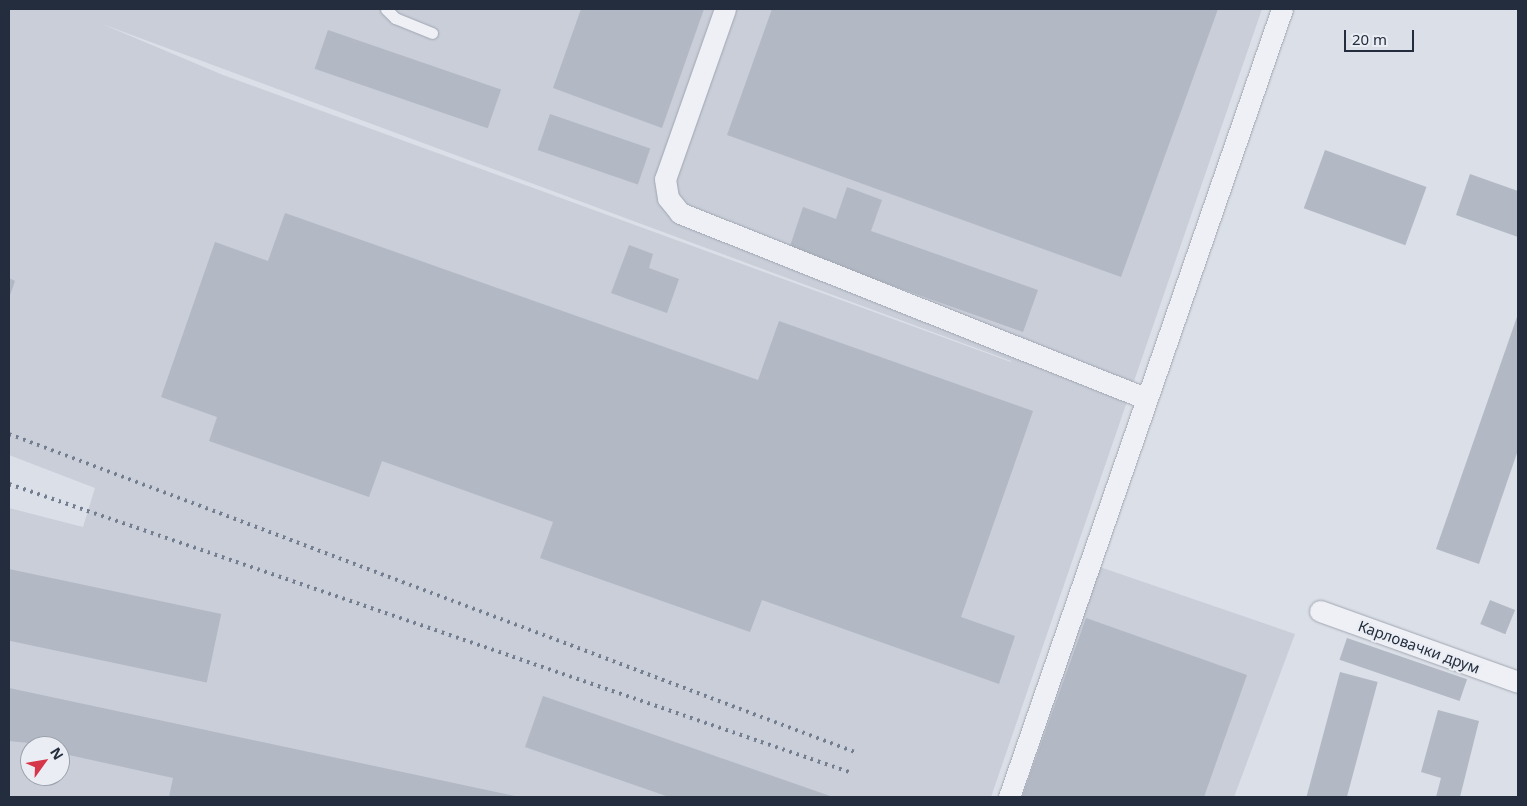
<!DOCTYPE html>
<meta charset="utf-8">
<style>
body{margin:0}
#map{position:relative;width:1527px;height:806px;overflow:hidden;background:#dbdfe7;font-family:"Noto Sans",sans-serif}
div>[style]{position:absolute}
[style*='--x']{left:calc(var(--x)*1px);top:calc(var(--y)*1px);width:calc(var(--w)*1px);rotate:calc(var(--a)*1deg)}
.built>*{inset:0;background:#c9ced9}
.building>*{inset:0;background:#b2b8c4;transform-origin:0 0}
.roads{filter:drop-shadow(0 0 1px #a0a6b1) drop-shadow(0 0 1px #a0a6b1)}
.lane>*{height:11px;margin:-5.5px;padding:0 5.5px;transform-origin:5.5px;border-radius:5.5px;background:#eef0f5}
.street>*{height:21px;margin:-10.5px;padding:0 10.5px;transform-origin:10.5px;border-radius:10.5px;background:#eef0f5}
.rail>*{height:4px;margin-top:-2px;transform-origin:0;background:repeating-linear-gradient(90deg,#747e91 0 2.5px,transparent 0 7.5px)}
span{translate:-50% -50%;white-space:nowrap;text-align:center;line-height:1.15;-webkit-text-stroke:4px #eaeef4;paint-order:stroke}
.street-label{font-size:15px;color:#242d3d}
.frame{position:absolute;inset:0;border:10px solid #242d3d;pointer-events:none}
.north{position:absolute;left:20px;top:736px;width:50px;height:50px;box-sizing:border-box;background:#eaeef4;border:1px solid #9ba1ab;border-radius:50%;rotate:58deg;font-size:14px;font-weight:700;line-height:20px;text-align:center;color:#242d3d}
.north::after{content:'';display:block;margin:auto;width:18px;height:22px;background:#d63649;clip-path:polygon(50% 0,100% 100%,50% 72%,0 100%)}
.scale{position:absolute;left:1344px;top:30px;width:70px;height:22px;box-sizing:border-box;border:2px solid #242d3d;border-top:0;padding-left:6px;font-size:15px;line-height:18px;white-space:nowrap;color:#242d3d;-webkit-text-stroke:4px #eaeef4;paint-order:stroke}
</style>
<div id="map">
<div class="built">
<i style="clip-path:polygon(evenodd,9px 9px,1262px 9px,991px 797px,9px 797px,9px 508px,83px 527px,95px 488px,9px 455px,9px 9px,102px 24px,1011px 361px,1011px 362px,223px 75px,102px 24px,9px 9px,30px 746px,60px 746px,60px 776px,30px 776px,30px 746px)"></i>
<i style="clip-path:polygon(1094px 565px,1295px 634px,1234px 797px,1015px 797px)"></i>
</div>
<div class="building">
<i style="clip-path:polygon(581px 9px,704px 9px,662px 128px,553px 88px)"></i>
<i style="clip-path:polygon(772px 9px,1218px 9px,1121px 277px,727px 135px)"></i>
<i style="left:328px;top:30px;width:183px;height:41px;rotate:19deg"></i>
<i style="left:550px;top:114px;width:106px;height:38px;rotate:19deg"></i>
<i style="left:1325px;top:150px;width:108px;height:62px;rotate:20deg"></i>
<i style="clip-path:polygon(1470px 174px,1518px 191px,1518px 237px,1456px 215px)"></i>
<i style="clip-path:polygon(847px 187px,882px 200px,871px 231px,1038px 290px,1023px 332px,789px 249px,803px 207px,836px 219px)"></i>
<i style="clip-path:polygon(285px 213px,758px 380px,779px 321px,1033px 411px,961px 617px,1015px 636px,999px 684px,762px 600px,750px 632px,540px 558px,553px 522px,382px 461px,369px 497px,209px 441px,217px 417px,161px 397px,215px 242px,268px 261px)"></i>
<i style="clip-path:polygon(629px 245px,653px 254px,649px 268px,679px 279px,667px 313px,611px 293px)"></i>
<i style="clip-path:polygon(9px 278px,15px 281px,9px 298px)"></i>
<i style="clip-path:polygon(1518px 314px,1518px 450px,1479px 564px,1436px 549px)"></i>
<i style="left:9px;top:569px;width:217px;height:70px;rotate:12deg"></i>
<i style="left:1490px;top:600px;width:27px;height:26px;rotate:22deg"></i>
<i style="clip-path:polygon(1086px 618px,1247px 675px,1204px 797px,1022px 797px)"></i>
<i style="left:1347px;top:638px;width:127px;height:23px;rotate:19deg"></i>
<i style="left:1340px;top:672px;width:39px;height:129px;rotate:15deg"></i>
<i style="clip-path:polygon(9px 688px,515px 796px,515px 797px,169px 797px,173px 778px,60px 753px,60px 746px,9px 741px)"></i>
<i style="clip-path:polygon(543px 696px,833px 797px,669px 797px,525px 747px)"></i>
<i style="clip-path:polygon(1438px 710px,1479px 721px,1460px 797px,1436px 797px,1441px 778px,1421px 772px)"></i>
</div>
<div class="roads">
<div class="lane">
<i style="--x:386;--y:9;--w:13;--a:45"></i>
<i style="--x:395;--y:18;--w:40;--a:22"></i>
</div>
<div class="street">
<i style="--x:725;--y:9;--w:180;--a:109.4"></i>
<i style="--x:665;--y:179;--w:19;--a:81"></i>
<i style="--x:668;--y:198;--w:19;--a:51"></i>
<i style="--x:680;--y:213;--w:500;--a:21.7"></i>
<i style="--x:1320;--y:611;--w:210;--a:19.7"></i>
<i style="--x:1009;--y:797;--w:834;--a:-70.89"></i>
</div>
</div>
<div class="rail">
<i style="--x:9;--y:434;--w:904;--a:20.6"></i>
<i style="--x:9;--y:484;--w:891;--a:18.92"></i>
</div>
<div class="street-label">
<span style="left:1419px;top:647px;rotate:20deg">Карловачки друм</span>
</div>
<div class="frame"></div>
<div class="north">N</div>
<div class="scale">20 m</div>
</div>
